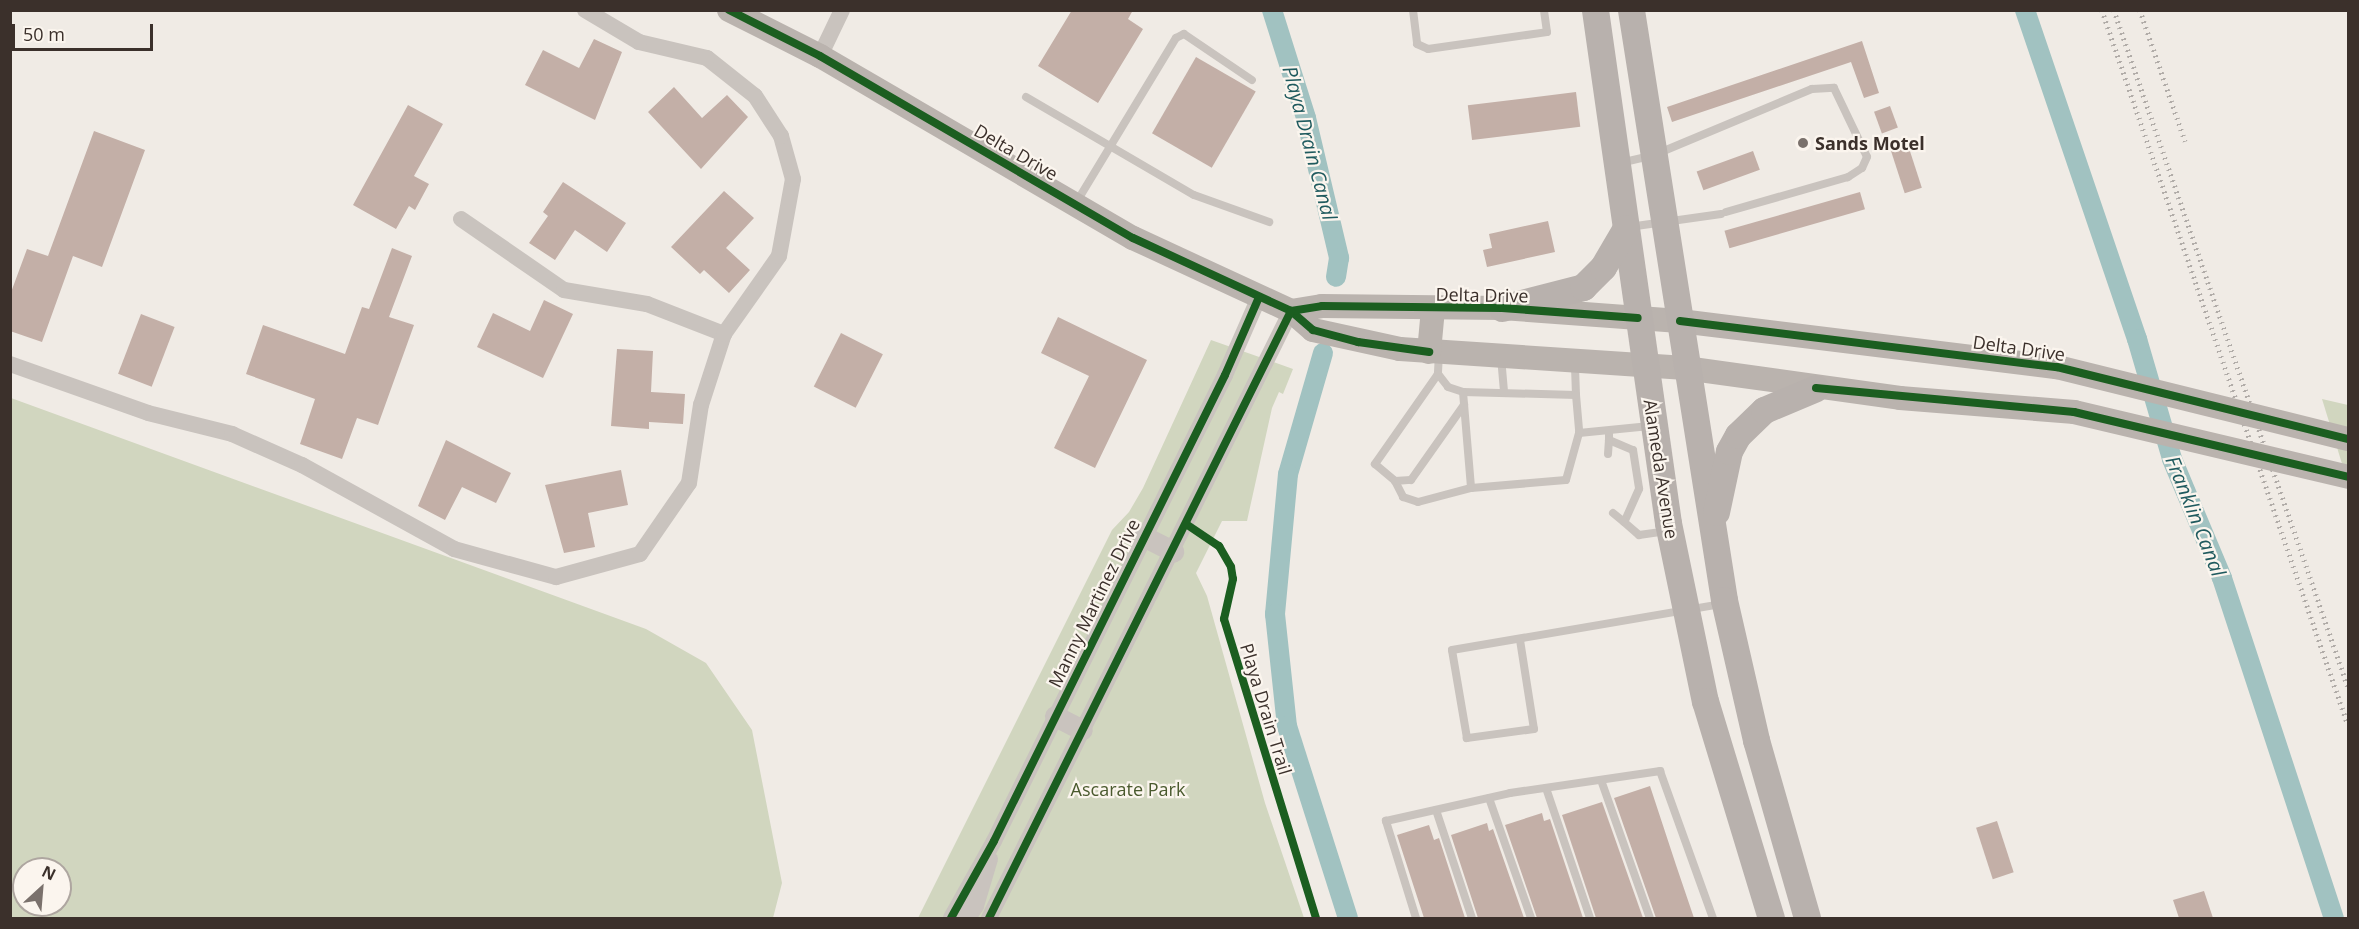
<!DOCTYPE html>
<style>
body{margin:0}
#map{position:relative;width:2359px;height:929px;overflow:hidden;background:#f0ebe5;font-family:"Open Sans",sans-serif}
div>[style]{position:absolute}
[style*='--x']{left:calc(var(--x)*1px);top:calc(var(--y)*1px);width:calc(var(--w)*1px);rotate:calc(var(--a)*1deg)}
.green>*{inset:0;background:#d1d6bf}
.canal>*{height:20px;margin:-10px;padding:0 10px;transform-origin:10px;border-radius:10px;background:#a1c2c1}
.building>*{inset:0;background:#c3afa7;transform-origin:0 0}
.service>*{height:8px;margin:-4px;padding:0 4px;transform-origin:4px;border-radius:4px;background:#c9c3be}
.minor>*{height:16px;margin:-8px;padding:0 8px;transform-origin:8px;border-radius:8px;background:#c9c3be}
.tertiary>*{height:21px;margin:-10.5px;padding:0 10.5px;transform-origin:10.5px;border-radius:10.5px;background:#c9c3be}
.secondary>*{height:24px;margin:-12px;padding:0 12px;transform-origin:12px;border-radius:12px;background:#bab3ae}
.primary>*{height:27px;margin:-13.5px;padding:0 13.5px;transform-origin:13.5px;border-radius:13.5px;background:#b8b1ad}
.rail>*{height:4.5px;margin-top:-2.25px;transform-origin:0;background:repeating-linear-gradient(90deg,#b1aca8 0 1.5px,transparent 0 6px)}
.secondary-bridge>*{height:24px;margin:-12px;padding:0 12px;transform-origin:12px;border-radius:12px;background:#bab3ae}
.cycleway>*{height:8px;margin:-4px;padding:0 4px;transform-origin:4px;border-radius:4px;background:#1b5e20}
.dots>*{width:16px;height:16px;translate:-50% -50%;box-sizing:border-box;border:3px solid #fbf5ee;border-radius:50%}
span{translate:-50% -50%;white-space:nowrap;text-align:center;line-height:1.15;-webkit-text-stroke:4.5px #fbf5ee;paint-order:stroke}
.poi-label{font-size:18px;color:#3b302b;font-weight:700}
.left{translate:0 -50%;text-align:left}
.street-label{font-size:18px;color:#3b302b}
.park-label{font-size:18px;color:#4a5a2e}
.water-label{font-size:20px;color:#1f5a5e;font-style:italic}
.frame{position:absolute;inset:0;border:12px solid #3b302b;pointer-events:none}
.north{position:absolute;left:12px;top:857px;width:60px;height:60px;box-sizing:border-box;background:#fbf5ee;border:2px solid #aea6a0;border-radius:50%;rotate:26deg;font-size:16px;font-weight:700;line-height:24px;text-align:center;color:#3b302b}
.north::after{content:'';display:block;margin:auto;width:21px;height:27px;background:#7a716c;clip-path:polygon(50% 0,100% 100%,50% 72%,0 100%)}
.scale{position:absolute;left:12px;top:24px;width:141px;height:27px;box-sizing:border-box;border:3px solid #3b302b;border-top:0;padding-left:8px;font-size:18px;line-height:21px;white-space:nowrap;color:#3b302b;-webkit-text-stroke:4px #fbf5ee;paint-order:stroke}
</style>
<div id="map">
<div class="green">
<i style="clip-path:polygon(1211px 340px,1293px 369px,1283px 394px,1279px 392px,1272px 408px,1247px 521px,1222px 521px,1196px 573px,1207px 596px,1265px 803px,1304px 918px,918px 918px,1112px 530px,1129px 512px,1143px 488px)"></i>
<i style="clip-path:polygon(evenodd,11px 398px,646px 629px,706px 663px,752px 730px,782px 883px,773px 918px,11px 918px,11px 398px,24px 869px,60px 869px,60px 905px,24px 905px,24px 869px)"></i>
<i style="clip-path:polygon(2322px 399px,2348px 405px,2348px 483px)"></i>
</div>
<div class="canal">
<i style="--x:1272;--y:10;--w:113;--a:72.5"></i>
<i style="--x:1306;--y:118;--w:144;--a:76.7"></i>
<i style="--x:1339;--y:258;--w:19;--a:99"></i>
<i style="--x:2025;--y:10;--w:348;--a:71.2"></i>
<i style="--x:2137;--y:339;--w:125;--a:73.7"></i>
<i style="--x:2172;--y:459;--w:129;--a:67.2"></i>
<i style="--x:2222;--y:578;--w:358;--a:71.8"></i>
<i style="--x:1323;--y:353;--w:126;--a:106.1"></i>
<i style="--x:1288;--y:474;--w:141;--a:95.3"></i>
<i style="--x:1275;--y:614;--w:113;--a:83.9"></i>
<i style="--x:1287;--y:726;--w:201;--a:72.4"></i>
</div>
<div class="building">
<i style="clip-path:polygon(1072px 10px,1133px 10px,1128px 19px,1143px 29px,1098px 103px,1038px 66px)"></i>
<i style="clip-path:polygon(594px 39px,622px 52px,595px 120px,525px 85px,543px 50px,579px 68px)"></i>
<i style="clip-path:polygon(1862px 41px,1879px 93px,1864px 98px,1851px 62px,1672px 122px,1667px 107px)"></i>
<i style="left:1196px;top:57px;width:69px;height:88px;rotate:30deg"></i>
<i style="clip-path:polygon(674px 87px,702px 118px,727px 95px,748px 117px,701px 169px,648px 112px)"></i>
<i style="left:1576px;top:92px;width:35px;height:109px;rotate:83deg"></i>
<i style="clip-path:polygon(408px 105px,443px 124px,414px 176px,429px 184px,415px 210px,409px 206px,396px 229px,353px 205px)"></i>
<i style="left:1890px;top:106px;width:23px;height:17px;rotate:70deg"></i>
<i style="clip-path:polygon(94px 131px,145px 150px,102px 267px,73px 256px,42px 342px,10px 331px,10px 295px,27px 249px,48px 256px)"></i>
<i style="left:1907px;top:142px;width:48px;height:18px;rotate:72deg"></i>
<i style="left:1753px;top:151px;width:20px;height:60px;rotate:70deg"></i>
<i style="clip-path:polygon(563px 182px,626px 223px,607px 252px,575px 230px,555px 260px,529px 243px,548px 216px,543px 212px)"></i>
<i style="clip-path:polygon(724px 191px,754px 218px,726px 248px,750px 270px,729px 293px,704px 270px,700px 274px,671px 247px)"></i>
<i style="left:1860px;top:192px;width:18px;height:141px;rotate:74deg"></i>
<i style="clip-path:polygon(1548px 221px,1555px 252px,1487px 267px,1483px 250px,1492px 248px,1489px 234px)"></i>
<i style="clip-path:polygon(392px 248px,412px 256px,389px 317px,414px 325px,378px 425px,357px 418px,342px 459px,300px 444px,315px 399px,246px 374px,263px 325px,345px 354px,362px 307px,369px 309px)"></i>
<i style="clip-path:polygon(544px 300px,573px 314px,543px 378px,477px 347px,493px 313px,530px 331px)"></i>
<i style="left:141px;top:314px;width:36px;height:64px;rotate:21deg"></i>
<i style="clip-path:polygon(1058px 317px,1147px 360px,1095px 468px,1054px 448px,1089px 376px,1041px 353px)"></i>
<i style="left:841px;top:333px;width:47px;height:60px;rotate:27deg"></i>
<i style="clip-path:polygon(617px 349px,653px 351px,651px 392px,685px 394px,683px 424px,649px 422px,649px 429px,611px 426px)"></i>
<i style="clip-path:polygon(446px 440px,511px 473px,496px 503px,462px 487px,445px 520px,418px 506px)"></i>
<i style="clip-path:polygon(621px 470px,628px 505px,588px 513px,595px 547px,564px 553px,545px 485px)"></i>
<i style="clip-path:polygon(1650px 786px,1676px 865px,1694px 918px,1656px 918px,1614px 798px)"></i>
<i style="clip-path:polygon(1602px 802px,1643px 918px,1596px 918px,1562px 815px)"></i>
<i style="clip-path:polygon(1542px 813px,1544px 821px,1550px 819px,1583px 918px,1537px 918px,1505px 825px)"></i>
<i style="left:1997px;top:821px;width:54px;height:22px;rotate:72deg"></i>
<i style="clip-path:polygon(1487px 823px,1489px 831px,1493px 829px,1524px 918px,1478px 918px,1451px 835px)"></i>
<i style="clip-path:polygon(1429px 825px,1434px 840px,1439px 838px,1465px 918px,1424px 918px,1397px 835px)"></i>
<i style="clip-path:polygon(2204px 891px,2213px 918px,2179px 918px,2173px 900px)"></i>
</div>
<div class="service">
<i style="--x:1413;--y:10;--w:34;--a:83"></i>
<i style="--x:1417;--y:44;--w:12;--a:24"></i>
<i style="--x:1428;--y:49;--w:120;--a:-8.1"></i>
<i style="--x:1547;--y:32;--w:22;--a:-98"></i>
<i style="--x:1026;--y:97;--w:194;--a:30.3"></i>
<i style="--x:1194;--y:195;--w:80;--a:19.8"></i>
<i style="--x:1620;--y:163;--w:35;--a:-13"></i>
<i style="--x:1654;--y:155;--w:171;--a:-22.7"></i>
<i style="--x:1812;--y:89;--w:22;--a:-3"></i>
<i style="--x:1834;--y:88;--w:76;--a:64.4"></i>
<i style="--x:1867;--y:157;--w:12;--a:114"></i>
<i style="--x:1862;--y:168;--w:17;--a:147"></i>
<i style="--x:1848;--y:177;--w:127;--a:164"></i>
<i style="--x:1076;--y:203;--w:193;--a:-58.8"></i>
<i style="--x:1176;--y:38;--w:9;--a:-27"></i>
<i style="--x:1184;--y:34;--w:82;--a:34.1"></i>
<i style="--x:1629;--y:227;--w:93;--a:-8"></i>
<i style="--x:1439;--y:353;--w:21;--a:93"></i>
<i style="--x:1438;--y:374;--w:16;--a:52"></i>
<i style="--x:1448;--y:387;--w:16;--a:18"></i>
<i style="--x:1463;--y:392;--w:113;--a:1.5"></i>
<i style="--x:1576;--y:395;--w:33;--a:-92"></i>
<i style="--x:1501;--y:357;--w:36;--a:85"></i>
<i style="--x:1438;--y:374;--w:110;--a:125"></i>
<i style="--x:1375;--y:464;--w:26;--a:40"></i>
<i style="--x:1395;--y:481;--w:18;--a:63"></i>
<i style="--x:1403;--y:497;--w:16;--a:18"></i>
<i style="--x:1418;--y:502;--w:55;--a:-14.8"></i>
<i style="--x:1471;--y:488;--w:95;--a:-4.8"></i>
<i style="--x:1566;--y:480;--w:49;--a:-74.5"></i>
<i style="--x:1579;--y:433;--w:71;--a:-5.6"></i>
<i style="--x:1463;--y:392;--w:96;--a:85.2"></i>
<i style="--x:1576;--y:395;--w:38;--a:85"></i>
<i style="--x:1609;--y:431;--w:9;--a:90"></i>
<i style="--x:1609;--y:440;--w:26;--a:23"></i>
<i style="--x:1633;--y:450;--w:39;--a:81"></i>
<i style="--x:1639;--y:489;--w:36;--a:114"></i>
<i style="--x:1624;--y:522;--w:20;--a:41"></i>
<i style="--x:1639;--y:535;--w:28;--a:-8"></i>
<i style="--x:1608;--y:454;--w:14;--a:-86"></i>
<i style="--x:1395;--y:481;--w:16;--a:-4"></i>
<i style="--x:1411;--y:480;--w:92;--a:-54.8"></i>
<i style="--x:1613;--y:513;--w:14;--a:39"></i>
<i style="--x:1520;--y:640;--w:90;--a:81.1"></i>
<i style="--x:1534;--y:729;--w:68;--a:172.3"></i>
<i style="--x:1467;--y:738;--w:89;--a:-99.7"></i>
<i style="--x:1452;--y:650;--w:274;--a:-9.7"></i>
<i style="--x:1601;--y:780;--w:146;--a:70.5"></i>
<i style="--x:1546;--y:788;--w:137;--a:71.3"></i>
<i style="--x:1489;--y:798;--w:127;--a:70.7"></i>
<i style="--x:1436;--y:810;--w:114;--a:71.6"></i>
<i style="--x:1416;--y:918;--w:102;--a:-107.2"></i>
<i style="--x:1386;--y:821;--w:127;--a:-12.7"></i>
<i style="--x:1510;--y:793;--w:152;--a:-8.3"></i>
<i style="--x:1660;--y:771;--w:156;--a:70.2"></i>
</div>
<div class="minor">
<i style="--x:820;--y:56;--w:51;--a:-64.4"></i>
<i style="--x:461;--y:219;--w:125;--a:34.6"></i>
<i style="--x:564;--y:290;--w:84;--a:9.6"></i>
<i style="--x:647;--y:304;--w:83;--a:21.3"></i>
<i style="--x:10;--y:364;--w:146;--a:19.5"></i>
<i style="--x:148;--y:413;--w:87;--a:14"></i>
<i style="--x:232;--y:434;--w:77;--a:23.9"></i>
<i style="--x:302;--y:465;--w:174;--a:28.9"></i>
<i style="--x:454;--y:549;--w:106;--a:15.4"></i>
<i style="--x:556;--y:577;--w:87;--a:-15.3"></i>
<i style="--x:640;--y:554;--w:86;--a:-55.4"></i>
<i style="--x:689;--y:483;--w:79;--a:-81.3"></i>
<i style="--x:701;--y:405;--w:75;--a:-72.1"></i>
<i style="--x:724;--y:334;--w:95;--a:-54.8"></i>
<i style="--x:779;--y:256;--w:78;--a:-79.7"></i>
<i style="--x:793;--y:179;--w:45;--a:-105.6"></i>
<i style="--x:781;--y:136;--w:48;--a:-123"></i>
<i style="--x:755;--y:96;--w:61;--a:-141.6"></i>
<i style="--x:707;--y:58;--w:70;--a:-166.8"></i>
<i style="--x:639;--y:42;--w:63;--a:-149.3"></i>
<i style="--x:951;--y:918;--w:88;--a:-60.8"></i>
<i style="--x:994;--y:841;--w:520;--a:-63.63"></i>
<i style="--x:1225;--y:375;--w:85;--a:-66.4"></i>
<i style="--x:968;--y:918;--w:14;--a:-56"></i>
<i style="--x:976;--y:906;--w:49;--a:-73.4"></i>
<i style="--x:989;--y:918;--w:678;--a:-63.55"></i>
</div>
<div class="tertiary">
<i style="--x:1143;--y:536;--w:34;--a:27"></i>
<i style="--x:1055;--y:716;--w:30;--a:27"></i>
</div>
<div class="secondary">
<i style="--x:729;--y:10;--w:102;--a:26.8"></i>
<i style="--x:820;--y:56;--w:362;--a:30.2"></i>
<i style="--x:1133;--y:238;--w:174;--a:24.8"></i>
<i style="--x:1291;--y:311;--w:29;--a:41"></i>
<i style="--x:1313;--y:330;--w:89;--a:12.3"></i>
<i style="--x:1400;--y:349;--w:286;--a:3.8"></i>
<i style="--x:1685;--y:368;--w:217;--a:7.9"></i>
<i style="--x:1900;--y:398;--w:175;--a:4.6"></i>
<i style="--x:1291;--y:311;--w:31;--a:-9"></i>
<i style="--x:1322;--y:306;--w:180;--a:0.6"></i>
<i style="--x:1502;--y:308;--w:178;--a:4.2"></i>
<i style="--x:1680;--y:321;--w:380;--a:7"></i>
<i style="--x:1429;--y:352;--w:43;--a:-84.7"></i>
</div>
<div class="primary">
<i style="--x:1595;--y:10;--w:518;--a:81.9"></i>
<i style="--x:1668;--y:523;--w:182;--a:78.3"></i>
<i style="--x:1705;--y:701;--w:227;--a:73.1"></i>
<i style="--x:1631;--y:10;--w:597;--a:81.04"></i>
<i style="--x:1724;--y:600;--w:144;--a:77.1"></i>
<i style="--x:1756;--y:740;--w:185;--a:74"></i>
<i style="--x:1502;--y:308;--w:84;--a:-14.5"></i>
<i style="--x:1583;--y:287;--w:28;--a:-45"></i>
<i style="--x:1603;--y:267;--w:45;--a:-59.5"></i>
<i style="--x:1716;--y:512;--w:62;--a:-78"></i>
<i style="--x:1729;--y:451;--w:18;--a:-61"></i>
<i style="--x:1738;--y:435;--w:36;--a:-44"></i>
<i style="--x:1764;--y:410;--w:56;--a:-22.9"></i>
</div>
<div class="rail">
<i style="--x:2102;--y:10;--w:756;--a:71.01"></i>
<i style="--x:2114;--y:10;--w:716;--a:70.93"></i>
<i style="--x:2140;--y:10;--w:139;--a:71"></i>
</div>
<div class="secondary-bridge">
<i style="--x:2057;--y:367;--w:300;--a:13.9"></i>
<i style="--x:2074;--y:412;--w:282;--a:13.3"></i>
</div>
<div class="cycleway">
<i style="--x:729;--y:10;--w:102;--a:26.8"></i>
<i style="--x:820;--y:56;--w:362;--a:30.2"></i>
<i style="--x:1133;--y:238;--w:174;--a:24.8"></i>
<i style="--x:1291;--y:311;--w:29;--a:41"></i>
<i style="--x:1313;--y:330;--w:47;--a:14.9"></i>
<i style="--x:1358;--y:342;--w:72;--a:8"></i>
<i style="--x:1291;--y:311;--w:31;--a:-9"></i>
<i style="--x:1322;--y:306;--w:180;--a:0.6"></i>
<i style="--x:1502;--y:308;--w:136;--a:4.2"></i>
<i style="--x:1680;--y:321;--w:380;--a:7"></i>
<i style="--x:2057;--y:367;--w:300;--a:13.9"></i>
<i style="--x:1816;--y:388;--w:259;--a:5.3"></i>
<i style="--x:2074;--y:412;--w:282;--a:13.3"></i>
<i style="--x:1186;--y:524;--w:40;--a:34"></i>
<i style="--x:1219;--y:546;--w:24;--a:60"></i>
<i style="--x:1231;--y:567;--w:12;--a:81"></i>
<i style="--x:1233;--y:579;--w:41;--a:102.7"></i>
<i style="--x:1224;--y:619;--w:313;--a:72.9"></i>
<i style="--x:951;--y:918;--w:88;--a:-60.8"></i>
<i style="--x:994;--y:841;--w:520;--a:-63.63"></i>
<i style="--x:1225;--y:375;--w:85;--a:-66.4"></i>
<i style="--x:989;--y:918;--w:678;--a:-63.55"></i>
</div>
<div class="dots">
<i style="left:1803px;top:143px;background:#7a716c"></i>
</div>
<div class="poi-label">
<span class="left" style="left:1815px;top:143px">Sands Motel</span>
</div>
<div class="street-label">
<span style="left:1016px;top:152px;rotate:30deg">Delta Drive</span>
<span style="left:1482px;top:295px;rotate:1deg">Delta Drive</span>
<span style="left:2019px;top:348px;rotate:8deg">Delta Drive</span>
<span style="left:1661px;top:469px;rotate:81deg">Alameda Avenue</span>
<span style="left:1094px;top:603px;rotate:-64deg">Manny Martinez Drive</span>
<span style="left:1266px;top:709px;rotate:73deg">Playa Drain Trail</span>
</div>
<div class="park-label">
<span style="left:1128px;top:789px">Ascarate Park</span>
</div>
<div class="water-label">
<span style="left:1310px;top:143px;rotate:75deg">Playa Drain Canal</span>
<span style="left:2196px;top:516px;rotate:68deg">Franklin Canal</span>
</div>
<div class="frame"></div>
<div class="north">N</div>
<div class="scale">50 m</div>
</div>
